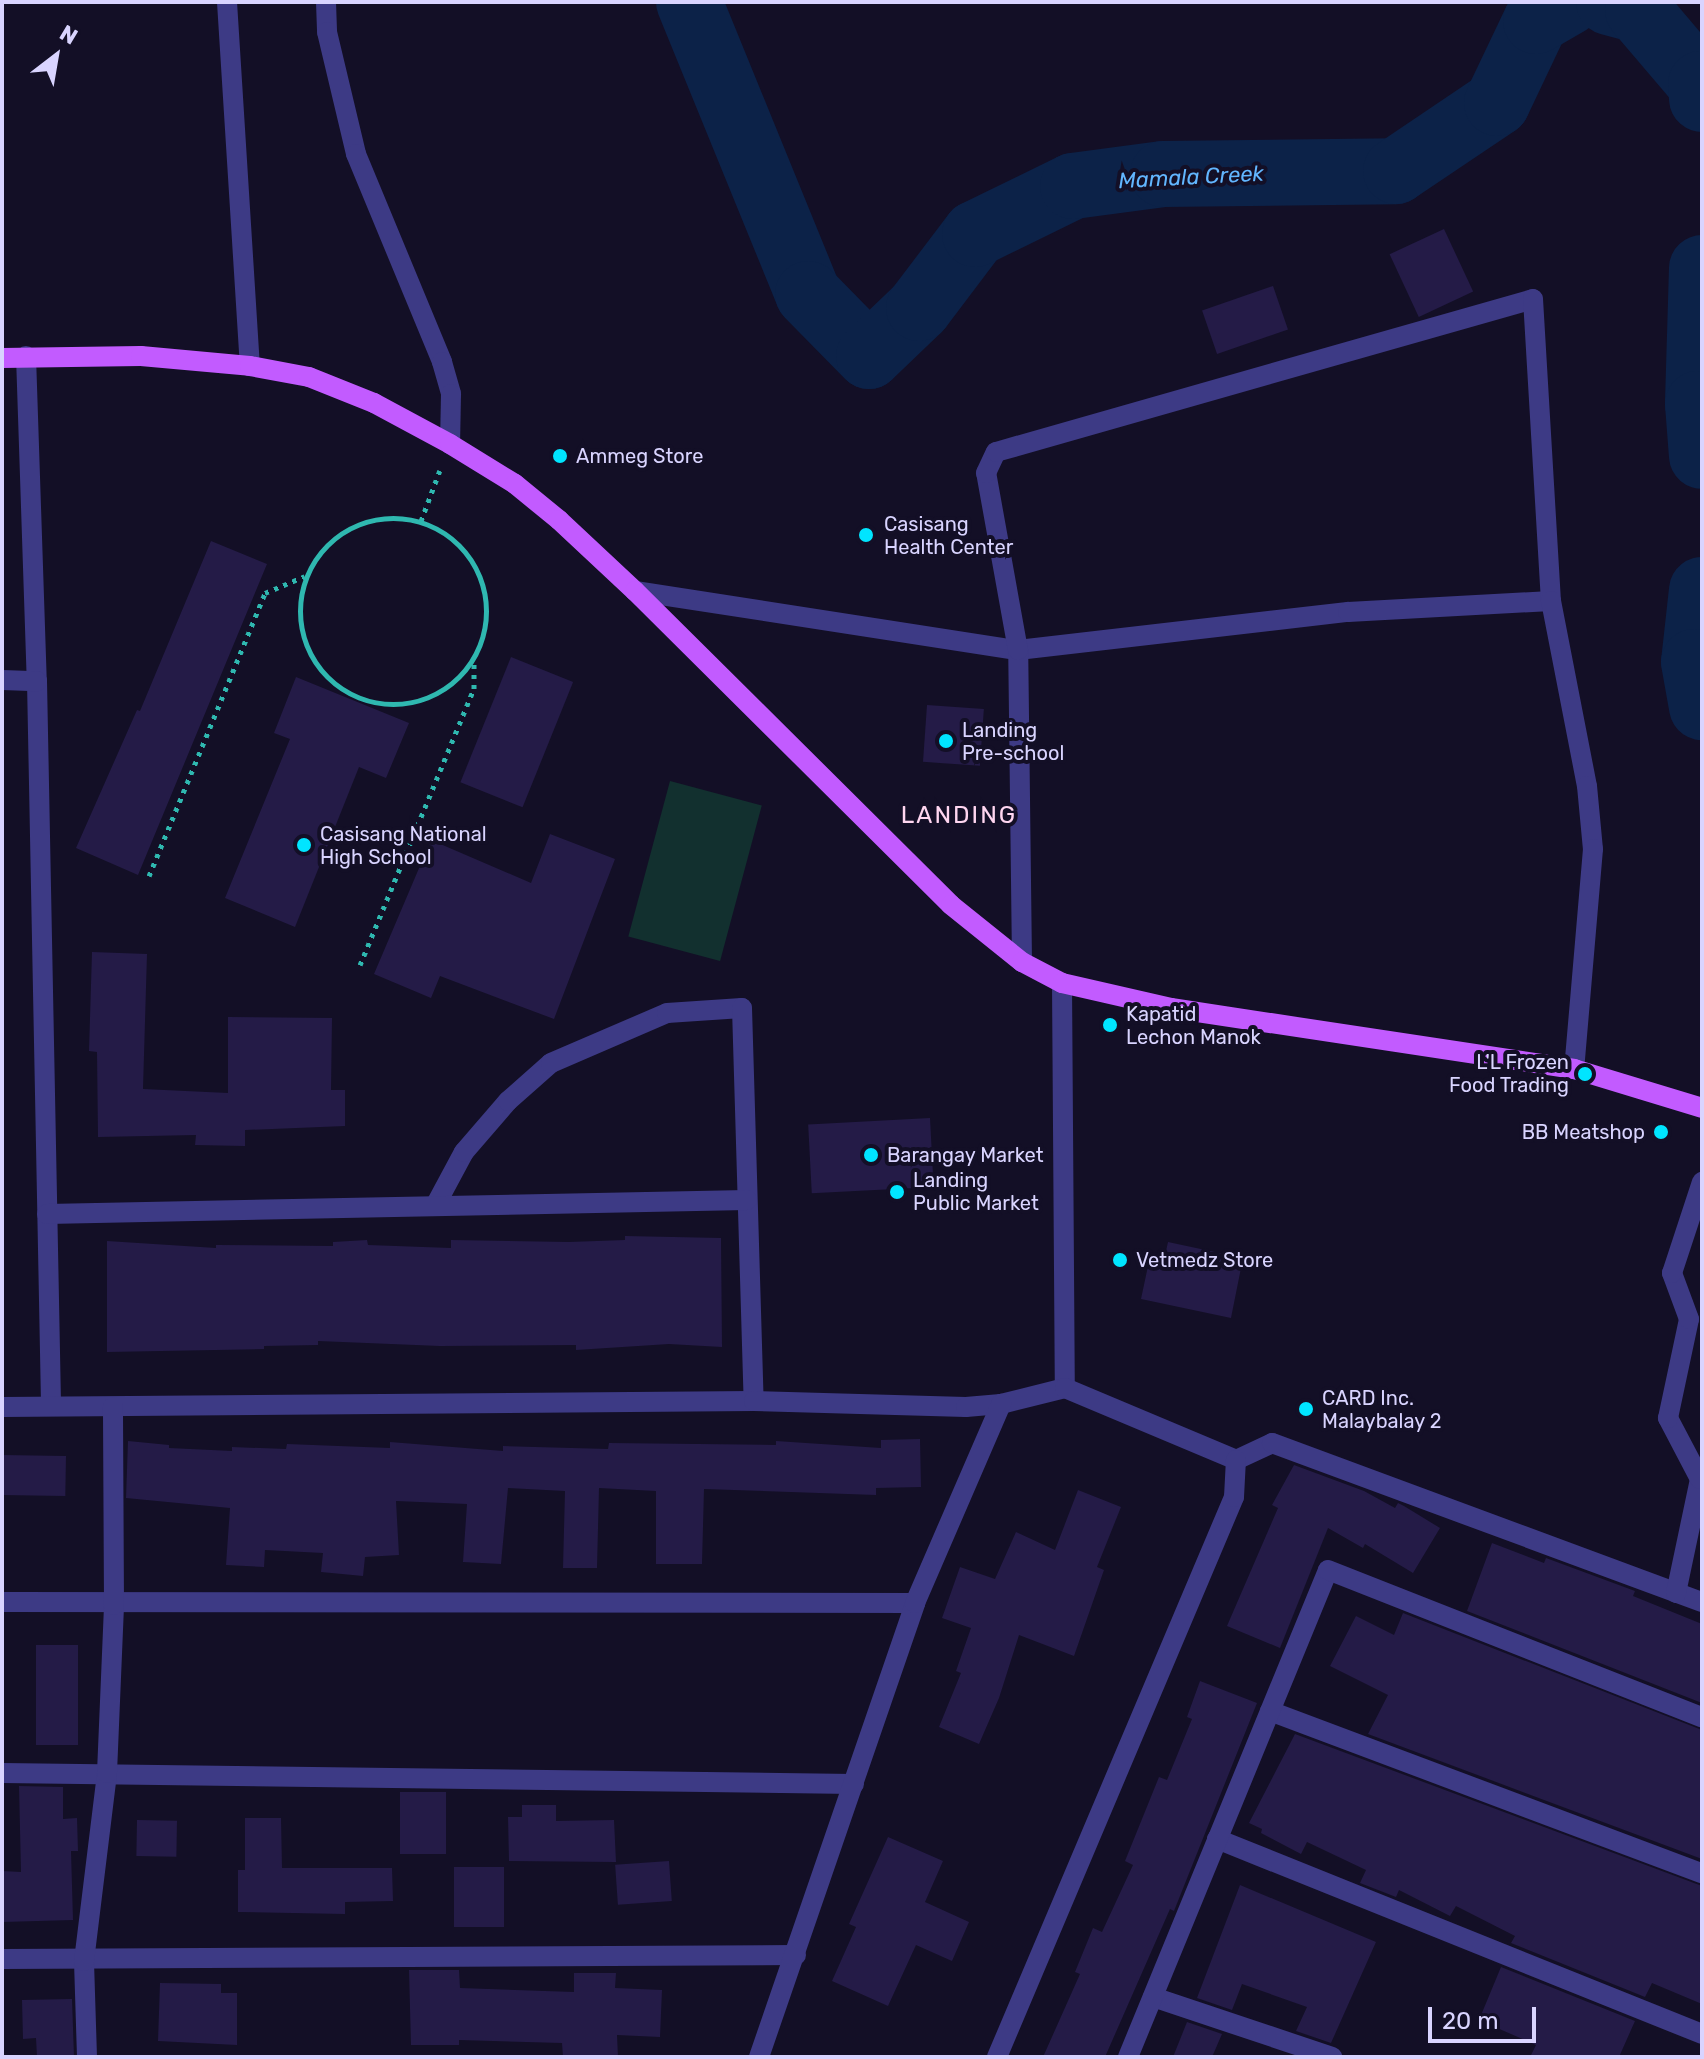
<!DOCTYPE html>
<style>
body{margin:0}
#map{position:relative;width:1704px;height:2059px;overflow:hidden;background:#130f26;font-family:Rubik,sans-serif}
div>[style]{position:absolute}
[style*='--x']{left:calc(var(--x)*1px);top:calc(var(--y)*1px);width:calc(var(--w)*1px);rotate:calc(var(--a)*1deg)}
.green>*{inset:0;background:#12302f;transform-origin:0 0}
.river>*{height:66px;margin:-33px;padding:0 33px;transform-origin:33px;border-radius:33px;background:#0c2248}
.building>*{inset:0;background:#241b47;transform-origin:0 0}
.path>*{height:5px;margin-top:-2.5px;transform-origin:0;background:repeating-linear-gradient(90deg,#2fb8b0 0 4px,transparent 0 10px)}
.path>.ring{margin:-2.5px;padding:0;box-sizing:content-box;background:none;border:5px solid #2fb8b0;border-radius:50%}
.minor>*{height:20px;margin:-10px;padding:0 10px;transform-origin:10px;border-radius:10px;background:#3d3a85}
.major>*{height:20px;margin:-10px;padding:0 10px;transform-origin:10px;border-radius:10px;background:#c25bff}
.dots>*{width:22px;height:22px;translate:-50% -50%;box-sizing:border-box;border:4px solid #130f26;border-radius:50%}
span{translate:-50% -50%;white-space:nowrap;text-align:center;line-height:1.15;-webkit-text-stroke:8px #130f26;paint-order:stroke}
.poi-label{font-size:20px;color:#d9d4ff}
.left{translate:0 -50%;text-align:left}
.right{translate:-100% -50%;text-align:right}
.water-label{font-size:22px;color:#62b6ff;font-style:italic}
.quarter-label{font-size:24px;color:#ffd6f0;letter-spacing:2px}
.frame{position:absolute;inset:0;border:4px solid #d9d4ff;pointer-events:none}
.north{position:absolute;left:16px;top:16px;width:80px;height:80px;-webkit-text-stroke:6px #130f26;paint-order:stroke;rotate:31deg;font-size:22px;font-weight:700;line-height:32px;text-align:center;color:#d9d4ff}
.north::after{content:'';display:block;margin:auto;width:28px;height:36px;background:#d9d4ff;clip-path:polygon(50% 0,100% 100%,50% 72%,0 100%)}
.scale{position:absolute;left:1428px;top:2007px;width:108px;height:36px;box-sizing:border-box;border:4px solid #d9d4ff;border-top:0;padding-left:10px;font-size:24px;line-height:28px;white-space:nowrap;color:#d9d4ff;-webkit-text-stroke:6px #130f26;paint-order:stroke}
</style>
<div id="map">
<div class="green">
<i style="left:670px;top:781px;width:95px;height:161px;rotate:15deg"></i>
</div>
<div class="river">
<i style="--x:689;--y:2;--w:315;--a:67.8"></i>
<i style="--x:808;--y:294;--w:87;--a:45.5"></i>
<i style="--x:869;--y:356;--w:69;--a:-43.8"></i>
<i style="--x:919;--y:308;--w:93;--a:-52.9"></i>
<i style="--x:975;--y:234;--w:109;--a:-26.1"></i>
<i style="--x:1073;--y:186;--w:91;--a:-7.6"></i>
<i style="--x:1163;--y:174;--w:233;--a:-0.7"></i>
<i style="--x:1396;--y:171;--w:122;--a:-34"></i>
<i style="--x:1497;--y:103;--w:91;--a:-64.6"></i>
<i style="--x:1536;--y:21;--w:38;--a:-30"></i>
<i style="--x:1609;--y:2;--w:30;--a:15"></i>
<i style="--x:1638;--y:10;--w:97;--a:49.6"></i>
<i style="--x:1701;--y:84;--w:15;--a:86"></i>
<i style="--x:1702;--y:268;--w:136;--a:91.7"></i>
<i style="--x:1698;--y:404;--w:52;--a:85.6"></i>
<i style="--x:1702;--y:590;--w:72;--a:96.3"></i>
<i style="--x:1694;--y:662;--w:46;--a:79.9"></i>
</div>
<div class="building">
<i style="left:1444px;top:229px;width:69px;height:60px;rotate:65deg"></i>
<i style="left:1273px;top:286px;width:46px;height:75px;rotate:71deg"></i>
<i style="clip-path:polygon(211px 541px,267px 564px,138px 875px,76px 848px,137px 710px,140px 711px)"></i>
<i style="left:511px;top:657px;width:67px;height:135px;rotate:22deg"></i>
<i style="clip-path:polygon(296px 677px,409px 723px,386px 778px,359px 767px,295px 927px,225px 898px,290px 739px,274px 733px)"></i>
<i style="left:927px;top:705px;width:57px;height:57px;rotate:4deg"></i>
<i style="clip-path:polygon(550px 834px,615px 859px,554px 1019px,440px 976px,431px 998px,374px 974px,431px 840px,531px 883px)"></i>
<i style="clip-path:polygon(92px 952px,147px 954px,143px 1089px,228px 1093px,228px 1017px,332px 1018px,331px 1090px,345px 1090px,345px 1126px,245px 1130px,245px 1146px,195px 1145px,196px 1135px,98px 1137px,97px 1052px,89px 1051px)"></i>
<i style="left:930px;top:1118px;width:69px;height:122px;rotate:87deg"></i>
<i style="clip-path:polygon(625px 1236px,721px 1238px,722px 1347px,669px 1344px,576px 1350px,576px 1345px,440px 1346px,318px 1341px,318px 1345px,264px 1346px,264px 1349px,107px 1352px,107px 1241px,216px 1248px,216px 1245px,333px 1246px,333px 1242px,367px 1240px,368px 1245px,451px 1248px,451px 1240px,569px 1242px,625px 1240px)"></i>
<i style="clip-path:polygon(1168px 1242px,1243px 1258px,1231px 1318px,1141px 1299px,1148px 1266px,1162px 1269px)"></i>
<i style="clip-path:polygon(920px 1439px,921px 1487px,876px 1488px,876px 1495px,704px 1489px,702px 1564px,656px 1564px,656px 1491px,599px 1488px,597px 1568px,563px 1568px,565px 1491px,508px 1488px,501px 1564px,463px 1562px,467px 1504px,396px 1501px,399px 1555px,365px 1557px,363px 1576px,321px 1572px,323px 1553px,265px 1550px,264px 1567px,226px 1565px,230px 1508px,126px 1498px,128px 1441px,169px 1445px,169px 1448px,232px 1451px,232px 1447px,286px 1449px,287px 1444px,390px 1448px,390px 1442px,503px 1451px,503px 1446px,608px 1449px,609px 1443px,776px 1445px,776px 1441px,881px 1448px,881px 1440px)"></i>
<i style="left:2px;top:1455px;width:64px;height:40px;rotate:1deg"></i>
<i style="clip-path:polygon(1294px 1465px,1364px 1491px,1395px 1508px,1398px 1503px,1404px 1506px,1440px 1528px,1413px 1573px,1365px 1544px,1363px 1548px,1328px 1528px,1280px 1648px,1227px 1626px,1278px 1508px,1272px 1505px)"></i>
<i style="clip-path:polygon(1078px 1490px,1121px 1507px,1097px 1567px,1104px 1570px,1074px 1656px,1019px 1635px,999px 1698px,979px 1744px,939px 1727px,961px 1673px,956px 1671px,971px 1628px,942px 1618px,960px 1567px,995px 1579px,1016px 1532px,1055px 1550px)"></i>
<i style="clip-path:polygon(1492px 1543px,1544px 1563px,1546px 1558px,1635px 1591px,1633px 1596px,1702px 1624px,1702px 1703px,1467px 1611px)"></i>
<i style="clip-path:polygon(1403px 1613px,1702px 1730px,1702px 1859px,1368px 1734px,1388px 1695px,1330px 1666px,1356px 1616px,1394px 1635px)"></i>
<i style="left:36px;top:1645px;width:42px;height:100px"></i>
<i style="clip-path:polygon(1200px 1681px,1257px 1703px,1174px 1911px,1170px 1909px,1105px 2057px,1043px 2057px,1080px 1974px,1075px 1972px,1093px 1928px,1102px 1932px,1133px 1865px,1125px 1861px,1159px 1777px,1167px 1780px,1192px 1719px,1187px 1717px)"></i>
<i style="clip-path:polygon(1295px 1734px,1702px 1886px,1702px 2004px,1652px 1983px,1645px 1997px,1511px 1943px,1515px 1936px,1456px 1906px,1450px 1916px,1399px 1890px,1396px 1897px,1360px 1883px,1366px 1870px,1307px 1842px,1301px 1854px,1261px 1833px,1262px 1829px,1249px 1823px)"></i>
<i style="clip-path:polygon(19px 1786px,63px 1787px,63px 1819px,77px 1818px,78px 1851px,71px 1851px,73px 1920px,2px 1922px,2px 1871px,21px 1872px)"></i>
<i style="left:400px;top:1792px;width:46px;height:62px"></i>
<i style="clip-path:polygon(522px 1805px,556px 1805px,556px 1821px,614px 1820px,616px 1862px,509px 1861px,508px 1817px,522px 1817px)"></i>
<i style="clip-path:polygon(245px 1818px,281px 1818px,282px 1868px,392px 1868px,393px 1901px,345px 1902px,345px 1914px,238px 1912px,238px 1870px,245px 1870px)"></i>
<i style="left:137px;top:1820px;width:40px;height:36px;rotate:1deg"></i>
<i style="clip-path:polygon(888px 1837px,943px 1861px,925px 1902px,969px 1922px,952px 1961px,916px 1945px,888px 2006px,832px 1981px,856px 1927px,849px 1924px)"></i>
<i style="left:669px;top:1861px;width:40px;height:54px;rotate:86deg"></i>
<i style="left:454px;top:1867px;width:50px;height:60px"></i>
<i style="clip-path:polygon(1240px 1885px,1376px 1942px,1331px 2043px,1296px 2031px,1307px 2007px,1242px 1984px,1232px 2010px,1197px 1998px)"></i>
<i style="clip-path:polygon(1501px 1967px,1635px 2021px,1619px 2057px,1530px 2057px,1536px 2045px,1479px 2020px)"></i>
<i style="clip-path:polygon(409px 1970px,459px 1970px,460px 1988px,574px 1992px,574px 1973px,616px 1973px,615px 1988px,662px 1990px,660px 2037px,617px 2035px,618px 2057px,563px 2057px,562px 2043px,459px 2040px,459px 2045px,411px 2045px)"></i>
<i style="clip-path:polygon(160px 1983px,221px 1984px,221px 1993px,237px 1993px,237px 2045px,158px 2041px)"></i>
<i style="clip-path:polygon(72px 1999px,74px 2057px,37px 2057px,36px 2038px,23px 2039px,22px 2000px)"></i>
<i style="clip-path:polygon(1187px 2022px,1222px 2034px,1212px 2057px,1173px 2057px)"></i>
</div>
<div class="path">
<i class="ring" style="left:300px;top:518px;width:181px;height:181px"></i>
<i style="--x:421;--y:521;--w:54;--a:-69.6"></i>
<i style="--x:149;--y:876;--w:306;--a:-67.7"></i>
<i style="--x:265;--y:593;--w:43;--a:-23"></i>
<i style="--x:360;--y:965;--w:299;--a:-67.6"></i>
<i style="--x:474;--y:689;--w:29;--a:-90"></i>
</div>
<div class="minor">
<i style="--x:227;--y:2;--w:365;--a:86.4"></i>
<i style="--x:326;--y:2;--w:30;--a:88"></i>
<i style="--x:327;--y:32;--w:125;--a:76.6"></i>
<i style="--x:356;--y:154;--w:225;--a:67.5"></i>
<i style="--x:442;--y:362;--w:33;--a:74"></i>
<i style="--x:451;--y:394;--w:50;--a:91.1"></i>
<i style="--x:26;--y:356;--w:325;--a:88.1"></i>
<i style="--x:37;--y:681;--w:725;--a:88.89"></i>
<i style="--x:635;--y:591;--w:388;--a:8.8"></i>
<i style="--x:1018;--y:650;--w:332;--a:-6.6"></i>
<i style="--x:1348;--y:612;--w:203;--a:-3.1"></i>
<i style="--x:2;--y:680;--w:35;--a:2"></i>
<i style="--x:1022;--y:962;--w:312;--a:-90.7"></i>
<i style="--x:1018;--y:650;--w:180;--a:-100.2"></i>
<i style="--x:986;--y:473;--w:23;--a:-65"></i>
<i style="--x:996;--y:452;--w:558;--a:-15.9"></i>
<i style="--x:1533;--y:299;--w:303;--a:86.6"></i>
<i style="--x:1551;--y:601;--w:188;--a:79"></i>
<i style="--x:1587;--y:786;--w:63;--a:84.6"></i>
<i style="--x:1593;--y:849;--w:221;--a:94.9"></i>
<i style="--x:1062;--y:983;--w:405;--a:89.6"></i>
<i style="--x:435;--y:1206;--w:61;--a:-61.8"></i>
<i style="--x:464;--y:1152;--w:67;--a:-49.2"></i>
<i style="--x:508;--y:1101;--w:57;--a:-41.5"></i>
<i style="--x:551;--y:1063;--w:126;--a:-23.3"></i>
<i style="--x:667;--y:1013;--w:75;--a:-3.8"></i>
<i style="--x:742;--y:1008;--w:393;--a:88.3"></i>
<i style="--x:47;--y:1214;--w:700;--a:-1.15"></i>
<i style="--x:2;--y:1407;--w:752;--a:-0.46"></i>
<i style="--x:754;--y:1401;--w:212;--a:1.6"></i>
<i style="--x:966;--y:1407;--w:35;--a:-5"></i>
<i style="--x:1001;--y:1404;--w:66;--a:-14"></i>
<i style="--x:1065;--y:1388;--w:186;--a:22.8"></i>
<i style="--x:1236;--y:1460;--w:40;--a:-25"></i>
<i style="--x:1272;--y:1443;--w:458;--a:20.3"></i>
<i style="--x:1676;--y:1593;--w:116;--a:-78.1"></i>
<i style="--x:1700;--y:1479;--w:69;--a:-117.7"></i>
<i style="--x:1668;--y:1418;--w:101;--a:-78"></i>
<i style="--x:1689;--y:1319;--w:49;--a:-110.3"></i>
<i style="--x:1672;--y:1273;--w:96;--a:-71.8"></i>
<i style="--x:2;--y:1602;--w:913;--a:0.06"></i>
<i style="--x:1270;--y:1711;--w:461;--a:20.6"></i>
<i style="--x:2;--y:1773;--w:852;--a:0.74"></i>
<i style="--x:1217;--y:1839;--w:523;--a:21.9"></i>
<i style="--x:2;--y:1959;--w:794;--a:-0.29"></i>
<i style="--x:1153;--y:1997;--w:189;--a:18.5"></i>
<i style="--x:87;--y:2057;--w:96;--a:-91.8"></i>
<i style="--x:84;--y:1961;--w:189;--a:-83"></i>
<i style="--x:107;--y:1773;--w:168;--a:-87.6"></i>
<i style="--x:114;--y:1605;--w:198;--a:-90.3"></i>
<i style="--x:759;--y:2057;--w:480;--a:-71"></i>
<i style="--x:915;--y:1603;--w:217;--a:-66.6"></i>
<i style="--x:997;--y:2057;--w:608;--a:-67.06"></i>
<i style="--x:1234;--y:1497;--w:37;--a:-87"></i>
<i style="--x:1128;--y:2057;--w:526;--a:-67.67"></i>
<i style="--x:1328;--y:1570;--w:402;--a:21.5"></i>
</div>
<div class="major">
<i style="--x:2;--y:358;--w:139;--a:-0.8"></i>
<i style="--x:141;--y:356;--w:109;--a:5.2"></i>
<i style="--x:250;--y:366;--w:60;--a:10.6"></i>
<i style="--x:309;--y:377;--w:70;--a:21.8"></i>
<i style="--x:374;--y:403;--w:86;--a:28.3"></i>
<i style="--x:450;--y:444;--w:76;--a:31.6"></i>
<i style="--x:515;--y:484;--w:57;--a:39.3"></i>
<i style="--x:559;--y:520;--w:104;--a:43.1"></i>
<i style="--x:635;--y:591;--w:445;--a:44.8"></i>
<i style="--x:951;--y:905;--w:91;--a:38.8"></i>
<i style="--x:1022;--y:962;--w:45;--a:27.7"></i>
<i style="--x:1062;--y:983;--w:112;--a:12.9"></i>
<i style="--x:1171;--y:1008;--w:408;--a:8.6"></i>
<i style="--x:1574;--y:1069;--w:134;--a:16.9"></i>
</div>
<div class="dots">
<i style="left:560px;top:456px;background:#00e5ff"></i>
<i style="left:866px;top:535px;background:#00e5ff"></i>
<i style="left:946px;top:741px;background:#00e5ff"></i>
<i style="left:304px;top:845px;background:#00e5ff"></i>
<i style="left:1110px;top:1025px;background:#00e5ff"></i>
<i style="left:1585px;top:1074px;background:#00e5ff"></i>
<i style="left:1661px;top:1132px;background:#00e5ff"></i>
<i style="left:871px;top:1155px;background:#00e5ff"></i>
<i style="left:897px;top:1192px;background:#00e5ff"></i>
<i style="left:1120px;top:1260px;background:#00e5ff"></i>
<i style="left:1306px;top:1409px;background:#00e5ff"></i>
</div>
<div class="poi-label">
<span class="left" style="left:576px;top:456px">Ammeg Store</span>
<span class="left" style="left:884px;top:536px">Casisang<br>Health Center</span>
<span class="left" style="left:962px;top:742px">Landing<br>Pre-school</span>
<span class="left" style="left:320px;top:846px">Casisang National<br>High School</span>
<span class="left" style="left:1126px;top:1026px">Kapatid<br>Lechon Manok</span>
<span class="right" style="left:1569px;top:1074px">L'L Frozen<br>Food Trading</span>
<span class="right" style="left:1645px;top:1132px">BB Meatshop</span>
<span class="left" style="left:887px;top:1155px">Barangay Market</span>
<span class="left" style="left:913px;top:1192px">Landing<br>Public Market</span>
<span class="left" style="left:1136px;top:1260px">Vetmedz Store</span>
<span class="left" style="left:1322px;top:1410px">CARD Inc.<br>Malaybalay 2</span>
</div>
<div class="water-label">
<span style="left:1191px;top:177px;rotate:-3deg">Mamala Creek</span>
</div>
<div class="quarter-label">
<span style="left:959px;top:816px">LANDING</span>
</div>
<div class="frame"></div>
<div class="north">N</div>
<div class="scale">20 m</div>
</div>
